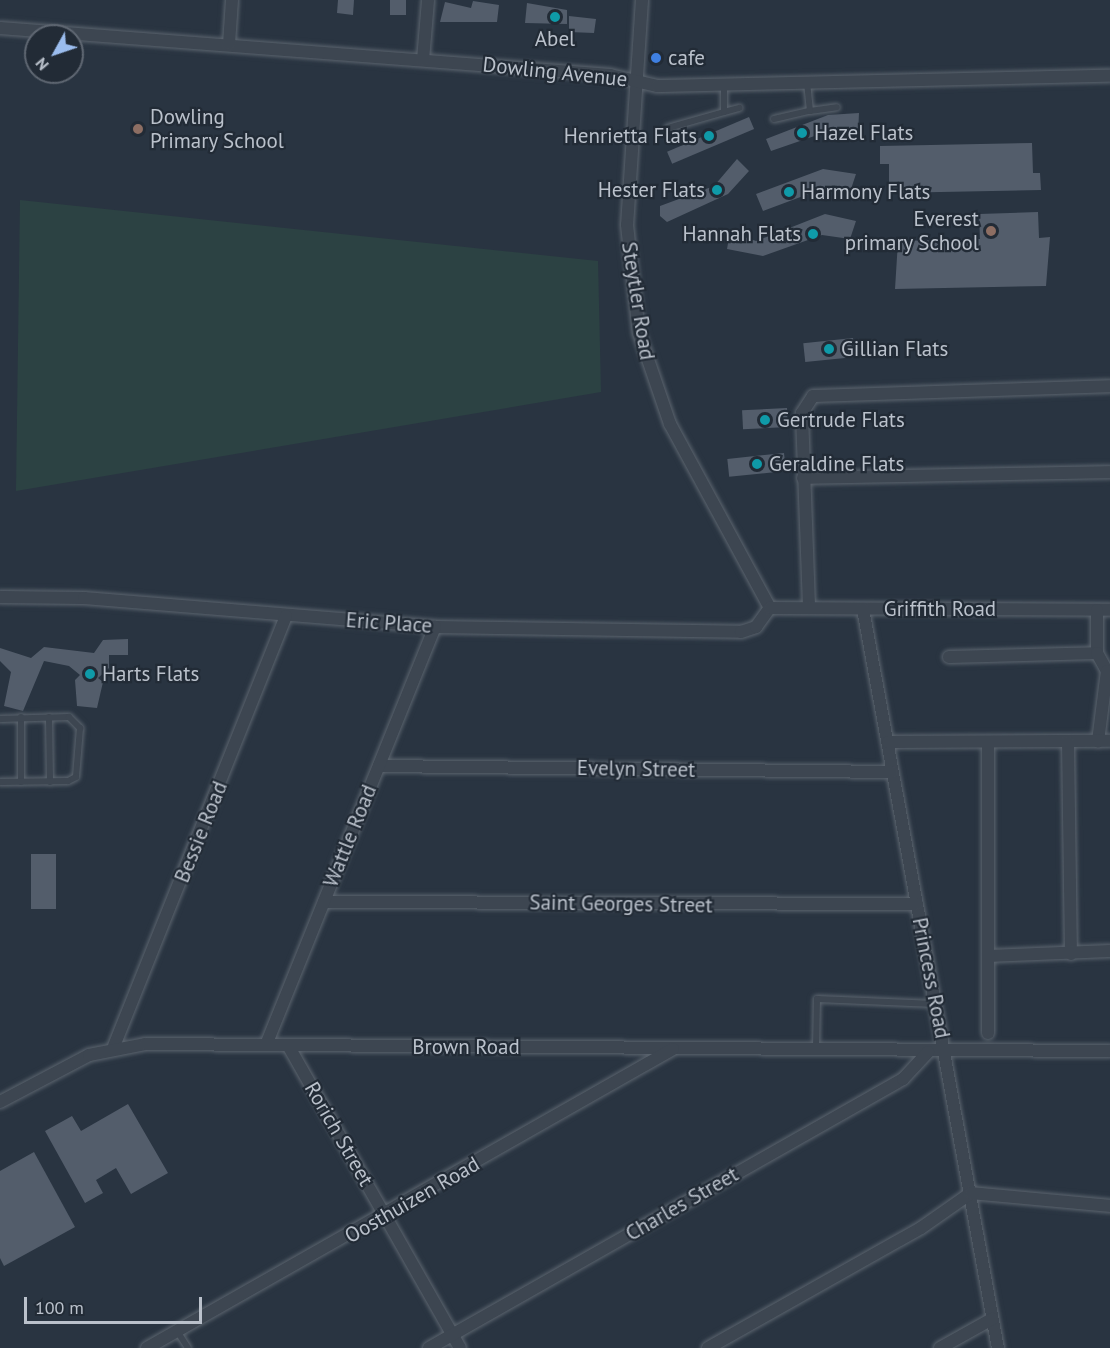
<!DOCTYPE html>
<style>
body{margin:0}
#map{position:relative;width:1110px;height:1348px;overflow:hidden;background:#293441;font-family:"PT Sans",sans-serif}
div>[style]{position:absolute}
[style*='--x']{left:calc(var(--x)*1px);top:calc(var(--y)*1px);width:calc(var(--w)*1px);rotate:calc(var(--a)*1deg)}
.green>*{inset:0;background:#2c4243}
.building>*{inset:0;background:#535d6b;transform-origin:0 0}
.roads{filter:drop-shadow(0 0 2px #5b646e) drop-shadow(0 0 2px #5b646e)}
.lane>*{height:6px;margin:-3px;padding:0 3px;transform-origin:3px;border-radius:3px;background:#3d4651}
.street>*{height:12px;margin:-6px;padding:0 6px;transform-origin:6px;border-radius:6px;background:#3d4651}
.dots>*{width:16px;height:16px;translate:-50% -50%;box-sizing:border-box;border:3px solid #222b36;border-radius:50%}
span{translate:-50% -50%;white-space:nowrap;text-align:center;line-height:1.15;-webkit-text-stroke:4.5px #222b36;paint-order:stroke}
.poi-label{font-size:21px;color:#bac1cb}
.left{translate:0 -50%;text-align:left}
.right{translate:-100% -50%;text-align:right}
.street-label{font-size:21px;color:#bac1cb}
.north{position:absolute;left:24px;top:24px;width:60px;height:60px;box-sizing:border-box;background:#222b36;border:2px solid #5f6772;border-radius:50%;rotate:230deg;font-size:16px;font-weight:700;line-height:24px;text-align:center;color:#bac1cb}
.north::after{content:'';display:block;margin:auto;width:21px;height:27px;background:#9bbdef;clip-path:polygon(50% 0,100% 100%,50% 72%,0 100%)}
.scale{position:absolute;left:24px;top:1297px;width:178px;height:27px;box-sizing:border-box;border:3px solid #bac1cb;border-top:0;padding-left:8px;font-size:18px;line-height:21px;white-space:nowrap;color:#bac1cb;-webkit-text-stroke:4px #222b36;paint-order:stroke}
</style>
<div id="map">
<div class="green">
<i style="clip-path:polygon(20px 200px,598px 261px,601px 392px,16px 491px)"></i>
</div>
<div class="building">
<i style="clip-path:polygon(338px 0,354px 0,353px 15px,337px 13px)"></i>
<i style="left:390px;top:0;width:16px;height:15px"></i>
<i style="clip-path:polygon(473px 1px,499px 5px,497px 22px,440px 22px,445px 2px,471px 8px)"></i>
<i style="clip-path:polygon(527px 3px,567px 10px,567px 24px,525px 23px)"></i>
<i style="clip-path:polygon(569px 16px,596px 19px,594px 33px,569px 32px)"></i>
<i style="clip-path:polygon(859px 113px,858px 135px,829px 131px,771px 151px,766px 139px,828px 115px)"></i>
<i style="left:749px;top:117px;width:13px;height:89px;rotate:67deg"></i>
<i style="clip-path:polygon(1032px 143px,1033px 173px,1040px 173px,1041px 190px,889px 193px,889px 164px,880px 164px,880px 146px)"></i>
<i style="clip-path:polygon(737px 159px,749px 171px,728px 194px,667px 222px,660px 216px,660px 206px,714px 186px)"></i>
<i style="clip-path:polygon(823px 169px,856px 174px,849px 195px,822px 189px,763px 211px,756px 194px)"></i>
<i style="clip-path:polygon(1038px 212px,1039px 238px,1050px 237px,1046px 286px,895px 289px,898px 241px,980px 239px,979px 214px)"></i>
<i style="clip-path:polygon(825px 214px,856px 221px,850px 239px,822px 235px,763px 256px,727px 249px,730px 232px,756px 241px)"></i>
<i style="left:853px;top:338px;width:19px;height:50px;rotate:84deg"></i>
<i style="left:787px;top:408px;width:19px;height:45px;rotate:87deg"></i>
<i style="left:784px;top:453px;width:18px;height:57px;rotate:84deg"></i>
<i style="clip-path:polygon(128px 639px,128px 655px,109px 655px,109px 668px,98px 678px,103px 682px,97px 708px,77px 706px,75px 680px,80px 675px,69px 666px,44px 661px,23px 711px,4px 706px,11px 672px,0 661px,0 648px,31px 658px,44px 647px,94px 653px,103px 640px)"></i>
<i style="left:31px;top:854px;width:25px;height:55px"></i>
<i style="clip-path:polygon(128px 1104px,168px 1173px,131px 1194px,116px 1168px,96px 1180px,103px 1193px,85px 1203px,45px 1131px,72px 1116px,81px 1131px)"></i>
<i style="clip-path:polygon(34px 1152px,75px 1227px,4px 1266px,0 1258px,0 1171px)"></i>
</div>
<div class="roads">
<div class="lane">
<i style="--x:810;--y:111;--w:27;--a:-8"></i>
<i style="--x:724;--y:112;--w:16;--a:-15"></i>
<i style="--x:774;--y:119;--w:37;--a:-13"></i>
<i style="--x:810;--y:111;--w:28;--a:-96"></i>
<i style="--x:668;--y:128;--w:58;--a:-15.9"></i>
<i style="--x:724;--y:112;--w:27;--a:-90"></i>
<i style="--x:21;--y:717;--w:65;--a:90"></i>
<i style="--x:49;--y:717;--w:65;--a:89.1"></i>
<i style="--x:0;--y:719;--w:69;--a:-1.7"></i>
<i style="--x:69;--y:717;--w:16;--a:45"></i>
<i style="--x:80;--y:728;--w:49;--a:94.7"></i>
<i style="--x:76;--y:777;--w:9;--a:153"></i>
<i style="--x:68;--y:781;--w:68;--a:179.2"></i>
<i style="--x:816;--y:1049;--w:50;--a:-88.9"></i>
<i style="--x:817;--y:999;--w:118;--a:2.4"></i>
<i style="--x:177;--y:1331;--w:20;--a:57"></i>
</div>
<div class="street">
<i style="--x:642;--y:0;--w:225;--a:93.8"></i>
<i style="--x:627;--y:225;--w:109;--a:83.7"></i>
<i style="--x:639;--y:333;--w:96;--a:71.2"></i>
<i style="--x:670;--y:424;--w:209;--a:61.5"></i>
<i style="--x:0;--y:28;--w:612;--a:4.41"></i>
<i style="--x:610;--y:75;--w:48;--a:13.2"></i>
<i style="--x:657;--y:86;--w:453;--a:-1.3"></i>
<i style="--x:229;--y:44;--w:44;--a:-86.1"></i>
<i style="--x:423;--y:60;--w:60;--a:-85.2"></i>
<i style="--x:803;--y:478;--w:307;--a:-1.1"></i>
<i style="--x:0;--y:597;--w:84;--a:0.7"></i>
<i style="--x:84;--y:598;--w:352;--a:4.7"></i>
<i style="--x:435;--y:627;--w:306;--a:0.9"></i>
<i style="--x:741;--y:632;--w:16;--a:-18"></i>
<i style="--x:756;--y:627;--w:24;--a:-54"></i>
<i style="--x:809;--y:606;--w:193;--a:-92.1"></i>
<i style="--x:802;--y:413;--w:20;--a:-57"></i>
<i style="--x:813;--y:396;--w:297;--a:-1.9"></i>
<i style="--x:770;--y:608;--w:340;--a:0.3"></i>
<i style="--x:863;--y:609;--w:751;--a:79.65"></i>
<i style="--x:1097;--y:653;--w:43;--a:-90"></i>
<i style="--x:949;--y:657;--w:148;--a:-1.5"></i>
<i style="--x:1097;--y:653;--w:21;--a:61"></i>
<i style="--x:1107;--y:671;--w:71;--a:97.3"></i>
<i style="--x:888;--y:742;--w:222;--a:-0.3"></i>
<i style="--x:1068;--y:742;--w:212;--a:89.2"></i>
<i style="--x:379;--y:766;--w:513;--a:0.67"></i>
<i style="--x:324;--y:902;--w:593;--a:0.19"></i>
<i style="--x:988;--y:956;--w:122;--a:-2.3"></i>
<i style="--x:988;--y:1033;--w:291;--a:-90"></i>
<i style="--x:266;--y:1045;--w:451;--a:-68"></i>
<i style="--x:114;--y:1046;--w:463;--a:-68.2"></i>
<i style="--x:289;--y:1047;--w:346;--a:60.4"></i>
<i style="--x:0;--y:1102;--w:101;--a:-27.8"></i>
<i style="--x:89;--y:1055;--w:57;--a:-11.1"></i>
<i style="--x:145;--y:1044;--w:965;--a:0.42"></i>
<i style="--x:147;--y:1348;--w:605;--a:-29.62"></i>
<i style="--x:429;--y:1348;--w:545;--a:-29.58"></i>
<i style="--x:903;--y:1079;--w:37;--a:-47"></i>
<i style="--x:708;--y:1348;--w:244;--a:-29.4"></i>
<i style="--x:921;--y:1228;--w:61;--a:-35"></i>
<i style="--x:971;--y:1193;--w:140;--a:5.3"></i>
<i style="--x:940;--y:1348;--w:60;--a:-29.1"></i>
</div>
</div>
<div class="dots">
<i style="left:555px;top:17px;background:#0f9aa8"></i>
<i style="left:656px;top:58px;background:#3f7fe0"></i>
<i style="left:138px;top:129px;background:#8d6e63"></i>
<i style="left:802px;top:133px;background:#0f9aa8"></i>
<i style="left:709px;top:136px;background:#0f9aa8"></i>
<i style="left:717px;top:190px;background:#0f9aa8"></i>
<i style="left:789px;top:192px;background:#0f9aa8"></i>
<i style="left:991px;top:231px;background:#8d6e63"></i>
<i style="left:813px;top:234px;background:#0f9aa8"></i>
<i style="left:829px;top:349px;background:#0f9aa8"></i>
<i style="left:765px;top:420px;background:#0f9aa8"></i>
<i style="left:757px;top:464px;background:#0f9aa8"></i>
<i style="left:90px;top:674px;background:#0f9aa8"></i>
</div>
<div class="poi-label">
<span style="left:555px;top:39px">Abel</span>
<span class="left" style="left:668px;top:58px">cafe</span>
<span class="left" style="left:150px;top:129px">Dowling<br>Primary School</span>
<span class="left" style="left:814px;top:133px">Hazel Flats</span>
<span class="right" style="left:697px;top:136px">Henrietta Flats</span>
<span class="right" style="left:705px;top:190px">Hester Flats</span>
<span class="left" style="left:801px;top:192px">Harmony Flats</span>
<span class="right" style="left:979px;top:231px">Everest<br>primary School</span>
<span class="right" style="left:801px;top:234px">Hannah Flats</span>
<span class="left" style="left:841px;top:349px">Gillian Flats</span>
<span class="left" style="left:777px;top:420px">Gertrude Flats</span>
<span class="left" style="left:769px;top:464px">Geraldine Flats</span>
<span class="left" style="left:102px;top:674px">Harts Flats</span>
</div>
<div class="street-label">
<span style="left:555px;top:72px;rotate:6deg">Dowling Avenue</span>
<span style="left:638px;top:301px;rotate:81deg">Steytler Road</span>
<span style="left:940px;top:609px">Griffith Road</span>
<span style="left:389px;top:623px;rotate:4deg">Eric Place</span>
<span style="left:636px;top:769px;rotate:1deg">Evelyn Street</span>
<span style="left:201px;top:832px;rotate:-68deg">Bessie Road</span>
<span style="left:350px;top:836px;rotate:-68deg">Wattle Road</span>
<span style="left:621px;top:904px;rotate:1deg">Saint Georges Street</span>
<span style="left:931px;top:978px;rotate:79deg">Princess Road</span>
<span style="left:466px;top:1047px">Brown Road</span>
<span style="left:339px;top:1134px;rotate:60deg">Rorich Street</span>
<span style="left:412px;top:1200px;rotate:-30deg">Oosthuizen Road</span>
<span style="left:682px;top:1204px;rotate:-30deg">Charles Street</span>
</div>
<div class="north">N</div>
<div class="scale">100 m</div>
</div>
